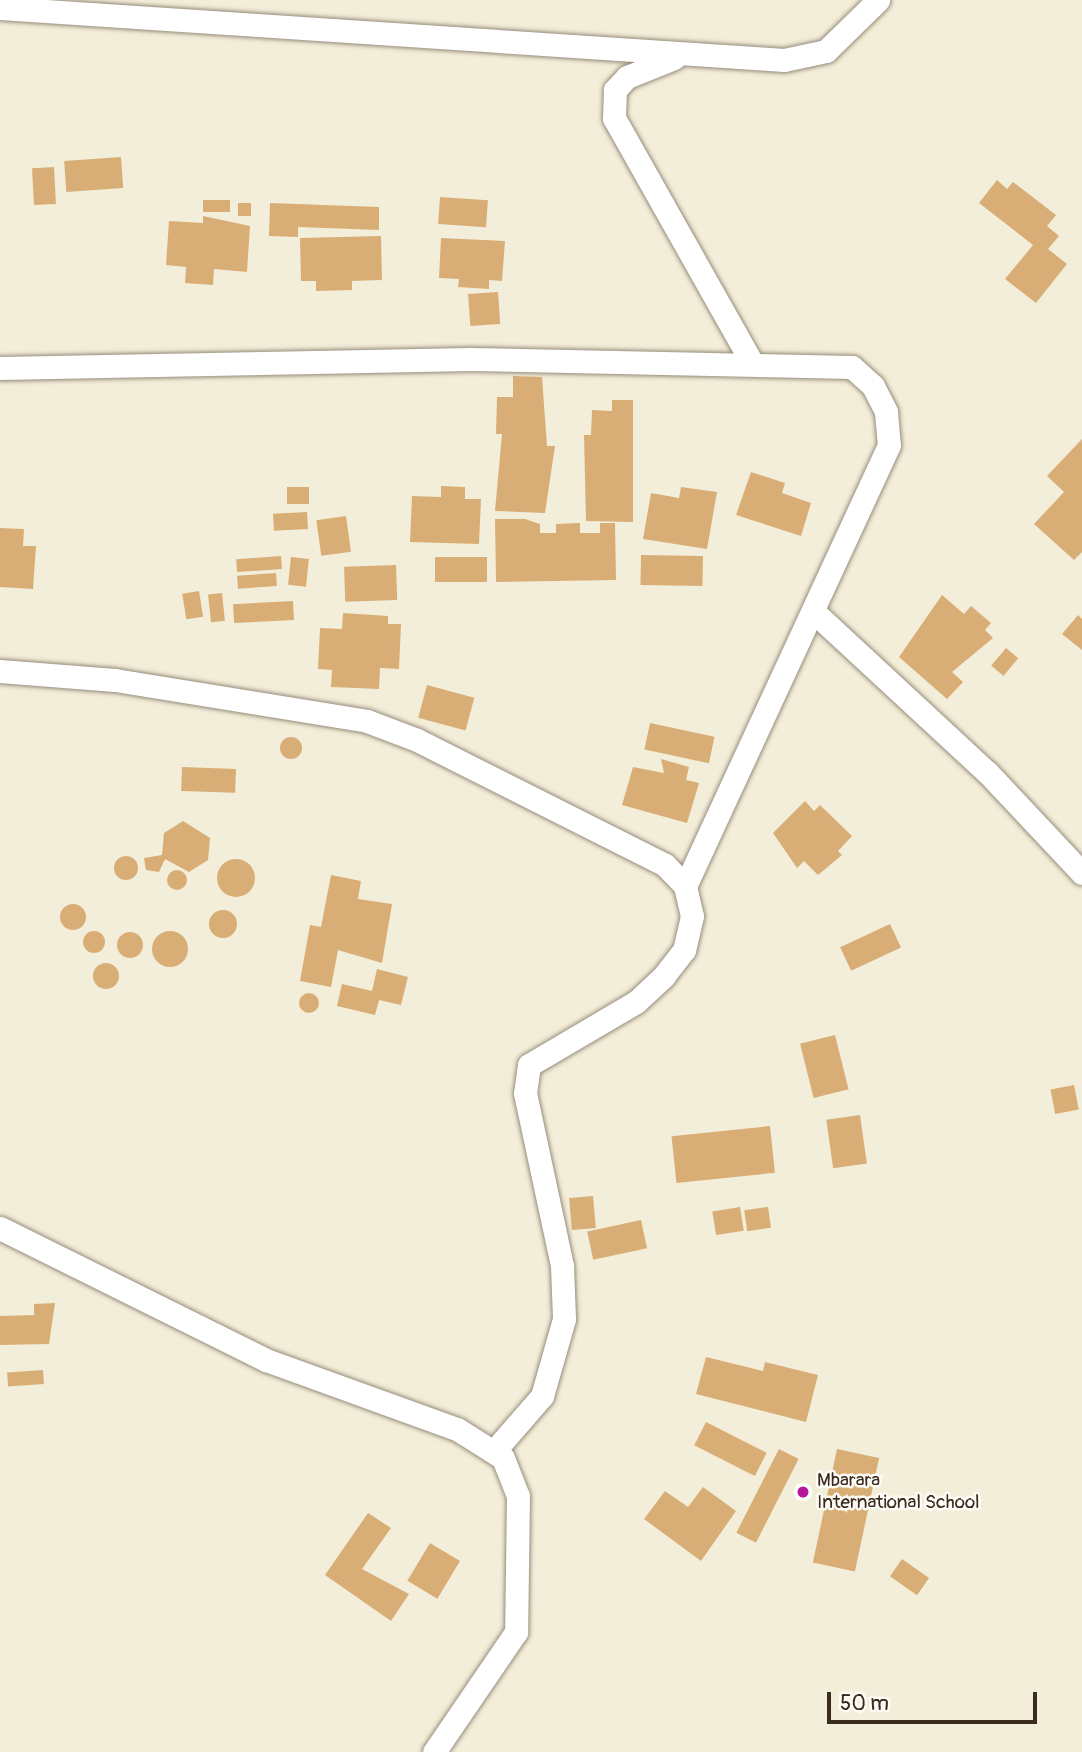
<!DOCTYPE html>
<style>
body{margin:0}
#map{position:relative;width:1082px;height:1752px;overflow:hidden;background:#f3eed9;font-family:Pangolin,sans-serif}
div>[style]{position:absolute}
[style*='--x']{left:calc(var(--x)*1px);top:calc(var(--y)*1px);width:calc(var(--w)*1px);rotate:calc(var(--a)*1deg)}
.building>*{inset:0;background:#d9ae76;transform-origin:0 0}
.round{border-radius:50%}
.roads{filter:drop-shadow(0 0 2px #978c7c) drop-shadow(0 0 2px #978c7c)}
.street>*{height:23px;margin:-11.5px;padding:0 11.5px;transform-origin:11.5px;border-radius:11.5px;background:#fff}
.dots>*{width:19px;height:19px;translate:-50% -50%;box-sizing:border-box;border:4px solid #fdfcf7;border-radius:50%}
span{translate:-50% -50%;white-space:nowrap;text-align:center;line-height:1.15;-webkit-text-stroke:5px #fdfcf7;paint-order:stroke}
.poi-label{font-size:19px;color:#3b2a1e}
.left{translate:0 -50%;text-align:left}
.scale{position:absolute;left:827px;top:1692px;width:210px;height:32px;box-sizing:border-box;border:4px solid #3b2a1e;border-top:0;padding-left:9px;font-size:21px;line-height:24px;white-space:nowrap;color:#3b2a1e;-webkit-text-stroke:5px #fdfcf7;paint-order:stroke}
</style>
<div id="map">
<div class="building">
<i style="left:121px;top:157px;width:31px;height:57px;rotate:86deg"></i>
<i style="left:54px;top:167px;width:37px;height:22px;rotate:87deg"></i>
<i style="clip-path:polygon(997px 180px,1007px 189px,1013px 182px,1056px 215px,1047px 226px,1059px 236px,1048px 249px,1067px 264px,1036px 303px,1005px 279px,1033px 245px,979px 203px)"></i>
<i style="left:440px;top:197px;width:48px;height:27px;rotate:4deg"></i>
<i style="left:203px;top:200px;width:27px;height:12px"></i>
<i style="left:238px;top:203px;width:13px;height:13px"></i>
<i style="clip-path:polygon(270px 203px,379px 207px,379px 230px,298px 227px,298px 237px,269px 236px)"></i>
<i style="clip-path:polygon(203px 216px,250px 226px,247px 272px,214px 269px,213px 285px,185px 283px,186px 267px,166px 265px,169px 221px,203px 223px)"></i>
<i style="clip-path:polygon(381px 236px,382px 280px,352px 281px,352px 290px,316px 291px,316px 281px,301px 281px,300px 238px)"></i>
<i style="clip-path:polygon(441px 238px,505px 241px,502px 281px,489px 280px,489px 289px,458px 287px,459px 279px,439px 278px)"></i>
<i style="left:498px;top:292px;width:32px;height:30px;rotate:86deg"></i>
<i style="clip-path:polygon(513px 376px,542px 377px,547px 446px,555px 446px,545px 513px,495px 511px,502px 434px,496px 434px,497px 397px,513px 397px)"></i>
<i style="clip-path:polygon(612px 400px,633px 400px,633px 522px,586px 521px,584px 435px,591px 435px,592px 410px,612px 411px)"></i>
<i style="clip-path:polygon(1082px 439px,1082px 552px,1074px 560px,1034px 524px,1064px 492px,1047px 476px)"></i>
<i style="clip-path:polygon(751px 472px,785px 483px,782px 493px,811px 503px,801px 536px,736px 515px)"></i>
<i style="clip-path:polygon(441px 486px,465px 487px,465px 499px,481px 499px,479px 544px,410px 542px,412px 496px,441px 497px)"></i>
<i style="left:309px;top:487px;width:17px;height:22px;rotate:90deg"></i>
<i style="clip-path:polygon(681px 487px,717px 492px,707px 549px,643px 539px,651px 493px,679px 498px)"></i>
<i style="left:307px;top:512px;width:17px;height:34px;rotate:87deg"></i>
<i style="left:346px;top:516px;width:36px;height:30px;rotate:82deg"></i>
<i style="clip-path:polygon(495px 519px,525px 519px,540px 524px,540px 533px,556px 533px,556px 524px,580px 523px,580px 533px,600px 533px,600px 523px,615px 523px,616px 580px,496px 582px)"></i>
<i style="clip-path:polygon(0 528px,24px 529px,23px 546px,36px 546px,33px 589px,0 587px)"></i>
<i style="left:641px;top:555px;width:62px;height:30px;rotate:1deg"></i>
<i style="left:281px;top:556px;width:13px;height:45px;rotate:86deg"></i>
<i style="left:291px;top:557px;width:18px;height:28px;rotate:6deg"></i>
<i style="left:487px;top:557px;width:25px;height:52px;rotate:90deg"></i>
<i style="left:396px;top:565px;width:35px;height:52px;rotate:88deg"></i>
<i style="left:276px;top:573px;width:13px;height:39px;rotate:86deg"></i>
<i style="left:199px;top:591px;width:26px;height:17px;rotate:81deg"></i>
<i style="left:222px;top:593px;width:28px;height:14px;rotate:84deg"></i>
<i style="clip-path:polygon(942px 595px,964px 614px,971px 606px,991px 623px,985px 630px,993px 638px,952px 672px,963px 682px,947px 699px,899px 657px)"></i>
<i style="left:293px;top:601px;width:19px;height:60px;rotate:87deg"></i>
<i style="clip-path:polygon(343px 613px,388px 616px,388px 624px,401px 624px,399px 669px,380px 668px,379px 689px,331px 687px,332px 670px,318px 669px,320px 628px,342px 629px)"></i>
<i style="clip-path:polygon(1078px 615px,1082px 619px,1082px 650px,1062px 634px)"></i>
<i style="left:1006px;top:648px;width:16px;height:23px;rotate:40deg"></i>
<i style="left:427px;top:685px;width:49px;height:34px;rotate:15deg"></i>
<i style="left:650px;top:723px;width:66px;height:27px;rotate:12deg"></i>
<i class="round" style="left:280px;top:737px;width:22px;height:22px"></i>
<i style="clip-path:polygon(661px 759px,689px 767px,686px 780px,699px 783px,687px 823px,622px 805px,633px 767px,664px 773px)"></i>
<i style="left:182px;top:767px;width:54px;height:24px;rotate:2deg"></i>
<i style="clip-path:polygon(805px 801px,814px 811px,820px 805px,852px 836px,838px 851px,842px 855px,818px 875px,804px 861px,797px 868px,773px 833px)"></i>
<i style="clip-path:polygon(183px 821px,210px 838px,208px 860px,189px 872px,165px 859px,159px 872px,146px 870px,144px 858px,162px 855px,164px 833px)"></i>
<i class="round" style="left:114px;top:856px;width:24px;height:24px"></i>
<i class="round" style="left:217px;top:859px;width:38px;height:38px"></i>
<i class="round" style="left:167px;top:870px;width:20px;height:20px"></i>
<i style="clip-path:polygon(331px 875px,361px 881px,358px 899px,392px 904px,382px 963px,338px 950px,331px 987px,300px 981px,310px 925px,321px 927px)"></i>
<i class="round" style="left:60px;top:904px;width:26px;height:26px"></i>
<i class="round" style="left:209px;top:910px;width:28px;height:28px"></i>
<i style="left:890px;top:924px;width:26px;height:55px;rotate:65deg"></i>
<i class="round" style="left:152px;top:931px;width:36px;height:36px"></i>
<i class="round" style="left:83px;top:931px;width:22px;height:22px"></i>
<i class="round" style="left:117px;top:932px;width:26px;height:26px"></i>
<i class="round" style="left:93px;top:963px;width:26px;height:26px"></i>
<i style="clip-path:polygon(377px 969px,408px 977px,401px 1005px,379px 1000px,375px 1015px,337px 1006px,342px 984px,372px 991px)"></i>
<i class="round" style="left:299px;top:993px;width:20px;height:20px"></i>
<i style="left:835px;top:1035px;width:56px;height:36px;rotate:76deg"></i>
<i style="left:1074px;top:1085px;width:25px;height:24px;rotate:79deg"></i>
<i style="left:860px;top:1115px;width:49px;height:34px;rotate:82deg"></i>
<i style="left:770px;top:1126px;width:47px;height:99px;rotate:84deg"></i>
<i style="left:593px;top:1196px;width:32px;height:24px;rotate:85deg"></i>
<i style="left:740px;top:1207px;width:24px;height:28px;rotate:81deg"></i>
<i style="left:768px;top:1207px;width:21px;height:24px;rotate:82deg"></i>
<i style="left:641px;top:1220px;width:29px;height:55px;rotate:78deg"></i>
<i style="clip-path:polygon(55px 1303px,49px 1344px,0 1345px,0 1316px,34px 1315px,34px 1304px)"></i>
<i style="clip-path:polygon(706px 1357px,763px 1371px,765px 1362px,818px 1375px,806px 1422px,696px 1394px)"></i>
<i style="left:43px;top:1370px;width:14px;height:36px;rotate:86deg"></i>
<i style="left:706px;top:1422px;width:68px;height:26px;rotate:27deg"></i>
<i style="left:779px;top:1449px;width:22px;height:94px;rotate:27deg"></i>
<i style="left:837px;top:1449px;width:43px;height:116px;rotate:12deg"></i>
<i style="clip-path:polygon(703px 1487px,736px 1511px,701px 1561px,644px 1519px,665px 1491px,688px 1507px)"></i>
<i style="clip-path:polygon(368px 1513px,391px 1528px,362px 1569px,409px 1594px,391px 1621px,325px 1575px)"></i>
<i style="left:430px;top:1543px;width:35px;height:44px;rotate:31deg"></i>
<i style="left:902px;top:1559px;width:33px;height:21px;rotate:35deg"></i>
</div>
<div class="roads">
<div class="street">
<i style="--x:0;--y:8;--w:786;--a:3.79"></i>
<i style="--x:784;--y:60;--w:43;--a:-12.1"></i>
<i style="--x:826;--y:51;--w:73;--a:-44.4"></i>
<i style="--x:674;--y:58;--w:51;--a:158"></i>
<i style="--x:627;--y:77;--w:18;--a:133"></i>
<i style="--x:615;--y:90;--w:28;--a:92"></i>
<i style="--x:614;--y:118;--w:281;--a:60.6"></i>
<i style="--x:0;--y:368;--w:471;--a:-1.1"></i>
<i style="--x:471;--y:359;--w:381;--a:1.2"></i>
<i style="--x:852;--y:367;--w:28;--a:42"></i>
<i style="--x:873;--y:386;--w:29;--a:63"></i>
<i style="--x:886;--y:412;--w:33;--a:85"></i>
<i style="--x:889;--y:445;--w:486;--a:114.8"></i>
<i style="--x:815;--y:613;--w:236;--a:42.8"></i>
<i style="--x:988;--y:773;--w:137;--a:46.8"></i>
<i style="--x:0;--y:671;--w:115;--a:4.5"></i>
<i style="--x:115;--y:680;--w:255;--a:9.2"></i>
<i style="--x:367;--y:721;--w:53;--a:20.8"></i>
<i style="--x:417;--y:740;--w:278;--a:26.7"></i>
<i style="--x:665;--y:865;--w:29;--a:46"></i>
<i style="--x:685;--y:886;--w:31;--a:77"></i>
<i style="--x:692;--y:916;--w:35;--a:103"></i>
<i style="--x:684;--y:950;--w:33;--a:128"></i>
<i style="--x:664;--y:976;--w:38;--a:137"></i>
<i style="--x:636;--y:1002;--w:124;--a:149.5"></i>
<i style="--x:529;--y:1065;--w:28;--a:98"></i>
<i style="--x:525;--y:1093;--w:177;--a:77.9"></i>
<i style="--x:562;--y:1266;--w:53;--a:87.8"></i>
<i style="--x:564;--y:1319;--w:80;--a:105.9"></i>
<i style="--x:542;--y:1396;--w:72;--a:131"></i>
<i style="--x:0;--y:1228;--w:297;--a:26.4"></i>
<i style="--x:266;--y:1360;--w:203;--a:19.9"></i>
<i style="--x:457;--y:1429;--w:54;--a:32.2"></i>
<i style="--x:503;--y:1458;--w:41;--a:68.5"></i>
<i style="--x:518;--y:1496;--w:136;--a:90.8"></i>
<i style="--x:516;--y:1632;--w:145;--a:124.3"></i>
</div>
</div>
<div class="dots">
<i style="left:803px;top:1492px;background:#b5179e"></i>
</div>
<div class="poi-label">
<span class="left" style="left:817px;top:1492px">Mbarara<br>International School</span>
</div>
<div class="scale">50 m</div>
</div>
